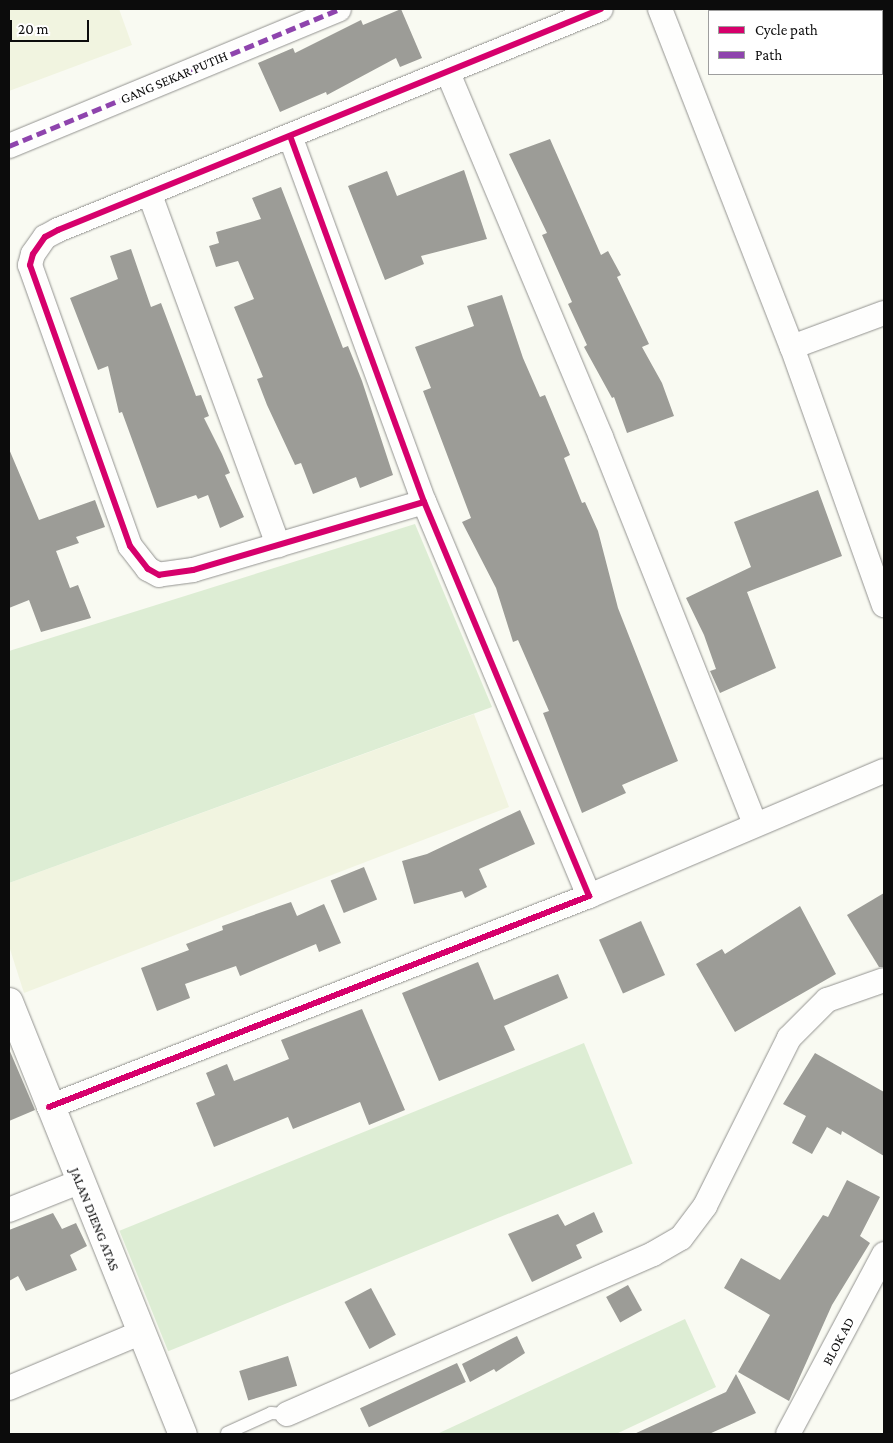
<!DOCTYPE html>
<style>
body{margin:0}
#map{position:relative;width:893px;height:1443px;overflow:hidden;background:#f9faf2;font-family:"Crimson Pro",serif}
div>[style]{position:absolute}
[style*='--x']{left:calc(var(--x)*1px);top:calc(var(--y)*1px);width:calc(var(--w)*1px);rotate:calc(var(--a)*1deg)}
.farmland>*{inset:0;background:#f1f4e0}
.green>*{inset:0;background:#ddedd4;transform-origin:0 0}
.building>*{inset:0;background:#9c9c97;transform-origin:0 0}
.roads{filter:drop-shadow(0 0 1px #939390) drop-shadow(0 0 1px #939390)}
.service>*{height:12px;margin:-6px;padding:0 6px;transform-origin:6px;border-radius:6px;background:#fefefd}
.minor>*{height:24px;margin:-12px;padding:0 12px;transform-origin:12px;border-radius:12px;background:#fefefd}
.tertiary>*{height:28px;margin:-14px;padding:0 14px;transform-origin:14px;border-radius:14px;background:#fefefd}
.quiet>*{height:5px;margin-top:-2.5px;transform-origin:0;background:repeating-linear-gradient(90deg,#8e44ad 0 10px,transparent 0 15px)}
.cycleway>*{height:6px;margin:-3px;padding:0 3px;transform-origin:3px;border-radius:3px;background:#d6006c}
span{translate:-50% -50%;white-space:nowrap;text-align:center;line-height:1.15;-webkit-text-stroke:5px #fff;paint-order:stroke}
.street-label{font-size:14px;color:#0c0c0c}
.frame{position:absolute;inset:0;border:10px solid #0c0c0c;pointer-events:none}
.legend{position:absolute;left:708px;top:10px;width:175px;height:65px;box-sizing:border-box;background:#fff;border:1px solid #9e9e9e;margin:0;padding:6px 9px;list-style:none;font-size:15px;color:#0c0c0c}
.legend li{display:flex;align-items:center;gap:10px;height:25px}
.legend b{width:25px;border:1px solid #9e9e9e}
.scale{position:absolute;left:10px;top:20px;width:79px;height:22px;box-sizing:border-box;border:2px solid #0c0c0c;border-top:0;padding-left:6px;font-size:15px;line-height:18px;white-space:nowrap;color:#0c0c0c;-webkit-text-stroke:4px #fff;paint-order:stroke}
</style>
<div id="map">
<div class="farmland">
<i style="clip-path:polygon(9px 9px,119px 9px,132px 45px,9px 91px)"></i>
<i style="clip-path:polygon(474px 714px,509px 807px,24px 993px,9px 946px,9px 883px)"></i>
</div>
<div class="green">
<i style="clip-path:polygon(415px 524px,492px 707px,9px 883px,9px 651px)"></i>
<i style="left:584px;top:1043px;width:130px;height:501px;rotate:68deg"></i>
<i style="clip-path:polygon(685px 1319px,716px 1387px,616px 1434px,437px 1434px)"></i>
</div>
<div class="building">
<i style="clip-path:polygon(401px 9px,422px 58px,400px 67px,396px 58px,327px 95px,326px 92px,280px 112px,258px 63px,293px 48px,295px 53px,361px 20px,363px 25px)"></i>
<i style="clip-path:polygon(550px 139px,601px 255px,608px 251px,621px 275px,617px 277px,649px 344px,642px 347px,662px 383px,674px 416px,627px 433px,614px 397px,612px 398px,584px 347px,587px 345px,568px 304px,572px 302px,542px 235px,547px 233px,509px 154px)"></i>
<i style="clip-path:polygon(464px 170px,487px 239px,421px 256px,424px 264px,385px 280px,348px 186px,387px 171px,397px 196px)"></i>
<i style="clip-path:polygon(281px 187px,343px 348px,348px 346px,362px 381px,393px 475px,360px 488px,356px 477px,313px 494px,301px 463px,295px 465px,267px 405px,257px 379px,263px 377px,234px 307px,254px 299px,238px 261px,216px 267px,209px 246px,219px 243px,216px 232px,261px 219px,252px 198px)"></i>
<i style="clip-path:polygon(131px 249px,151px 307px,161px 303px,196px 396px,201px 395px,209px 416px,204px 418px,222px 454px,230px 473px,225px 475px,244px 517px,220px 528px,208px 495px,198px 499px,196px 495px,157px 508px,122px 412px,119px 413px,108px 366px,98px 370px,70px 298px,118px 279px,110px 256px)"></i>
<i style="clip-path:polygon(502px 295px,523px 358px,540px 397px,545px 395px,570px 455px,564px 458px,582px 503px,585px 502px,598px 531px,618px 608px,678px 761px,622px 785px,626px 793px,582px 813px,543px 713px,549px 711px,518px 640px,513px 642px,496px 588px,462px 522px,471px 518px,423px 391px,431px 388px,415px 347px,474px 326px,467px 306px)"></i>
<i style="clip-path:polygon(9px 449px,39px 520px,95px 500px,105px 527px,76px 537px,79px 543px,56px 551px,70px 588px,78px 585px,91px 618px,41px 632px,29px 600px,9px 608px)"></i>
<i style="clip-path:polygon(818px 490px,842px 556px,747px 592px,776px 668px,720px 693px,710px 671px,716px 669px,704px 635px,686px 598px,751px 567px,734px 522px)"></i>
<i style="clip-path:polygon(520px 810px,535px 844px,479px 869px,487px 887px,465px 898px,462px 891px,414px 904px,402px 861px,427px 854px)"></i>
<i style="left:364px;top:867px;width:35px;height:36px;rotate:68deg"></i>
<i style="clip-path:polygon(884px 893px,884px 967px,879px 967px,847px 915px)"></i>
<i style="clip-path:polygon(291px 902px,297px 916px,324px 904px,341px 943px,319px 952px,316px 944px,240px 976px,236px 966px,185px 984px,190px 998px,157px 1011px,141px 968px,189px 950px,186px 944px,223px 930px,222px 926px)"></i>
<i style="clip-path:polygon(800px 906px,836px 974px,735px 1032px,696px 964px,722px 949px,725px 954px)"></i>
<i style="left:641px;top:921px;width:59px;height:46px;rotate:66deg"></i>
<i style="clip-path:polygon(478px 962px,494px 1000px,558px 974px,568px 998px,504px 1026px,515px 1050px,439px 1081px,402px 993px)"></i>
<i style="clip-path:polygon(362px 1009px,405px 1110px,369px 1125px,360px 1102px,293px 1129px,288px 1117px,214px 1147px,196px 1103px,215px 1095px,206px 1073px,227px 1064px,234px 1081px,289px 1059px,281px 1040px)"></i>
<i style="clip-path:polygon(9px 1049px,35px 1110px,9px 1121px)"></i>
<i style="clip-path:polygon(815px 1053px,884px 1092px,884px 1156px,842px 1131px,841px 1135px,827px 1127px,812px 1154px,792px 1143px,806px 1116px,783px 1104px)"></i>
<i style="clip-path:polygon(847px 1180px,880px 1197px,860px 1236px,870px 1243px,832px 1305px,789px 1401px,738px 1372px,770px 1315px,724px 1288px,741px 1258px,780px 1280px,823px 1215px,828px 1217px)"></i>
<i style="clip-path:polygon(594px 1212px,603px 1232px,576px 1245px,582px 1258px,532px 1282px,508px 1234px,558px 1214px,565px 1226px)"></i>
<i style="clip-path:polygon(53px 1213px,62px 1229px,76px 1223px,87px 1246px,70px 1255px,77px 1270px,26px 1291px,18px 1276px,9px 1281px,9px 1230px)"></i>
<i style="left:628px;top:1285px;width:29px;height:25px;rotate:61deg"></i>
<i style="left:371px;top:1288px;width:53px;height:30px;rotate:62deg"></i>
<i style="clip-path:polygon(517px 1336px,525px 1353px,496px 1372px,494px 1369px,470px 1382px,462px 1364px)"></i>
<i style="left:288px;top:1356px;width:31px;height:51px;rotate:73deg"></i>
<i style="left:457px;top:1363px;width:21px;height:107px;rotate:65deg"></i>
<i style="clip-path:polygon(736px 1374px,756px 1413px,709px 1434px,634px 1434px,726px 1392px)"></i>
</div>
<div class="roads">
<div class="service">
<i style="--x:227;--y:1433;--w:48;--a:-24.4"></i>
<i style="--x:271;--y:1413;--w:16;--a:4"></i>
</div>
<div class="minor">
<i style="--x:660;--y:9;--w:363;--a:68.7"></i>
<i style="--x:792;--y:347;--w:274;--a:70.4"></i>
<i style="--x:448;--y:73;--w:395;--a:67.2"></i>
<i style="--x:601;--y:437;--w:417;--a:68.3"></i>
<i style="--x:9;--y:146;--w:357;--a:-22.5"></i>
<i style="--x:150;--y:195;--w:373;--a:69.9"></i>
<i style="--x:792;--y:347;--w:98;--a:-20.3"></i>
<i style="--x:424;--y:502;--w:241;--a:163.6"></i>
<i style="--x:193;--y:570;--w:34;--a:172"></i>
<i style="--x:159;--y:575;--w:13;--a:-151"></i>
<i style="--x:148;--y:569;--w:29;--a:-128"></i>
<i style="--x:130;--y:546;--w:298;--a:-109.6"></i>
<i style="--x:30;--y:265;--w:11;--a:-75"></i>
<i style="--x:33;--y:254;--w:21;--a:-55"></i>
<i style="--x:45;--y:237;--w:15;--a:-28"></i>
<i style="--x:58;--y:230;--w:586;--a:-22.15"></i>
<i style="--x:589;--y:896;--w:320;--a:-23"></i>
<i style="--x:49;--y:1107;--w:580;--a:-21.34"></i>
<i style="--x:589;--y:896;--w:427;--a:-112.7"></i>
<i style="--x:424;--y:502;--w:388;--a:-110.1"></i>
<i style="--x:9;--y:1210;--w:75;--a:-21.8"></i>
<i style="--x:9;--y:1388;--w:144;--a:-22.8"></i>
<i style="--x:287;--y:1414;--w:399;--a:-23.6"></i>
<i style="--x:653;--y:1254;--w:32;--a:-30"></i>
<i style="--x:681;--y:1238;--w:40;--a:-53"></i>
<i style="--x:705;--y:1206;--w:188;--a:-63.4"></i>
<i style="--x:789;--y:1038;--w:54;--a:-45"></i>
<i style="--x:827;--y:1000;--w:60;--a:-19.3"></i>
<i style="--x:788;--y:1434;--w:204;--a:-61.9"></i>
</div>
<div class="tertiary">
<i style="--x:9;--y:1002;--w:466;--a:68.1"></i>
</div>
</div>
<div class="quiet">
<i style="--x:9;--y:146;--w:357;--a:-22.5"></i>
</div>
<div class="cycleway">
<i style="--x:424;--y:502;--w:241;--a:163.6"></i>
<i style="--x:193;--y:570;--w:34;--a:172"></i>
<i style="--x:159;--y:575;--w:13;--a:-151"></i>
<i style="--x:148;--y:569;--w:29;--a:-128"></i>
<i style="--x:130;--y:546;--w:298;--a:-109.6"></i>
<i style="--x:30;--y:265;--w:11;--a:-75"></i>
<i style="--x:33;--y:254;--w:21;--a:-55"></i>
<i style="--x:45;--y:237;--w:15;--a:-28"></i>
<i style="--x:58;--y:230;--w:586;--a:-22.15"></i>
<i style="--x:49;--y:1107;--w:580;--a:-21.34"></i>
<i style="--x:589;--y:896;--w:427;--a:-112.7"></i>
<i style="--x:424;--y:502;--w:388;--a:-110.1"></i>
</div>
<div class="street-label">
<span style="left:174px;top:77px;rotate:-23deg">GANG SEKAR PUTIH</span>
<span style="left:95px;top:1219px;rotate:68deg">JALAN DIENG ATAS</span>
<span style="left:838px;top:1341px;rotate:-62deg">BLOK AD</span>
</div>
<div class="frame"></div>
<ul class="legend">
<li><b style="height:6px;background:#d6006c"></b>Cycle path</li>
<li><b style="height:6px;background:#8e44ad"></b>Path</li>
</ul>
<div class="scale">20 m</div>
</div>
